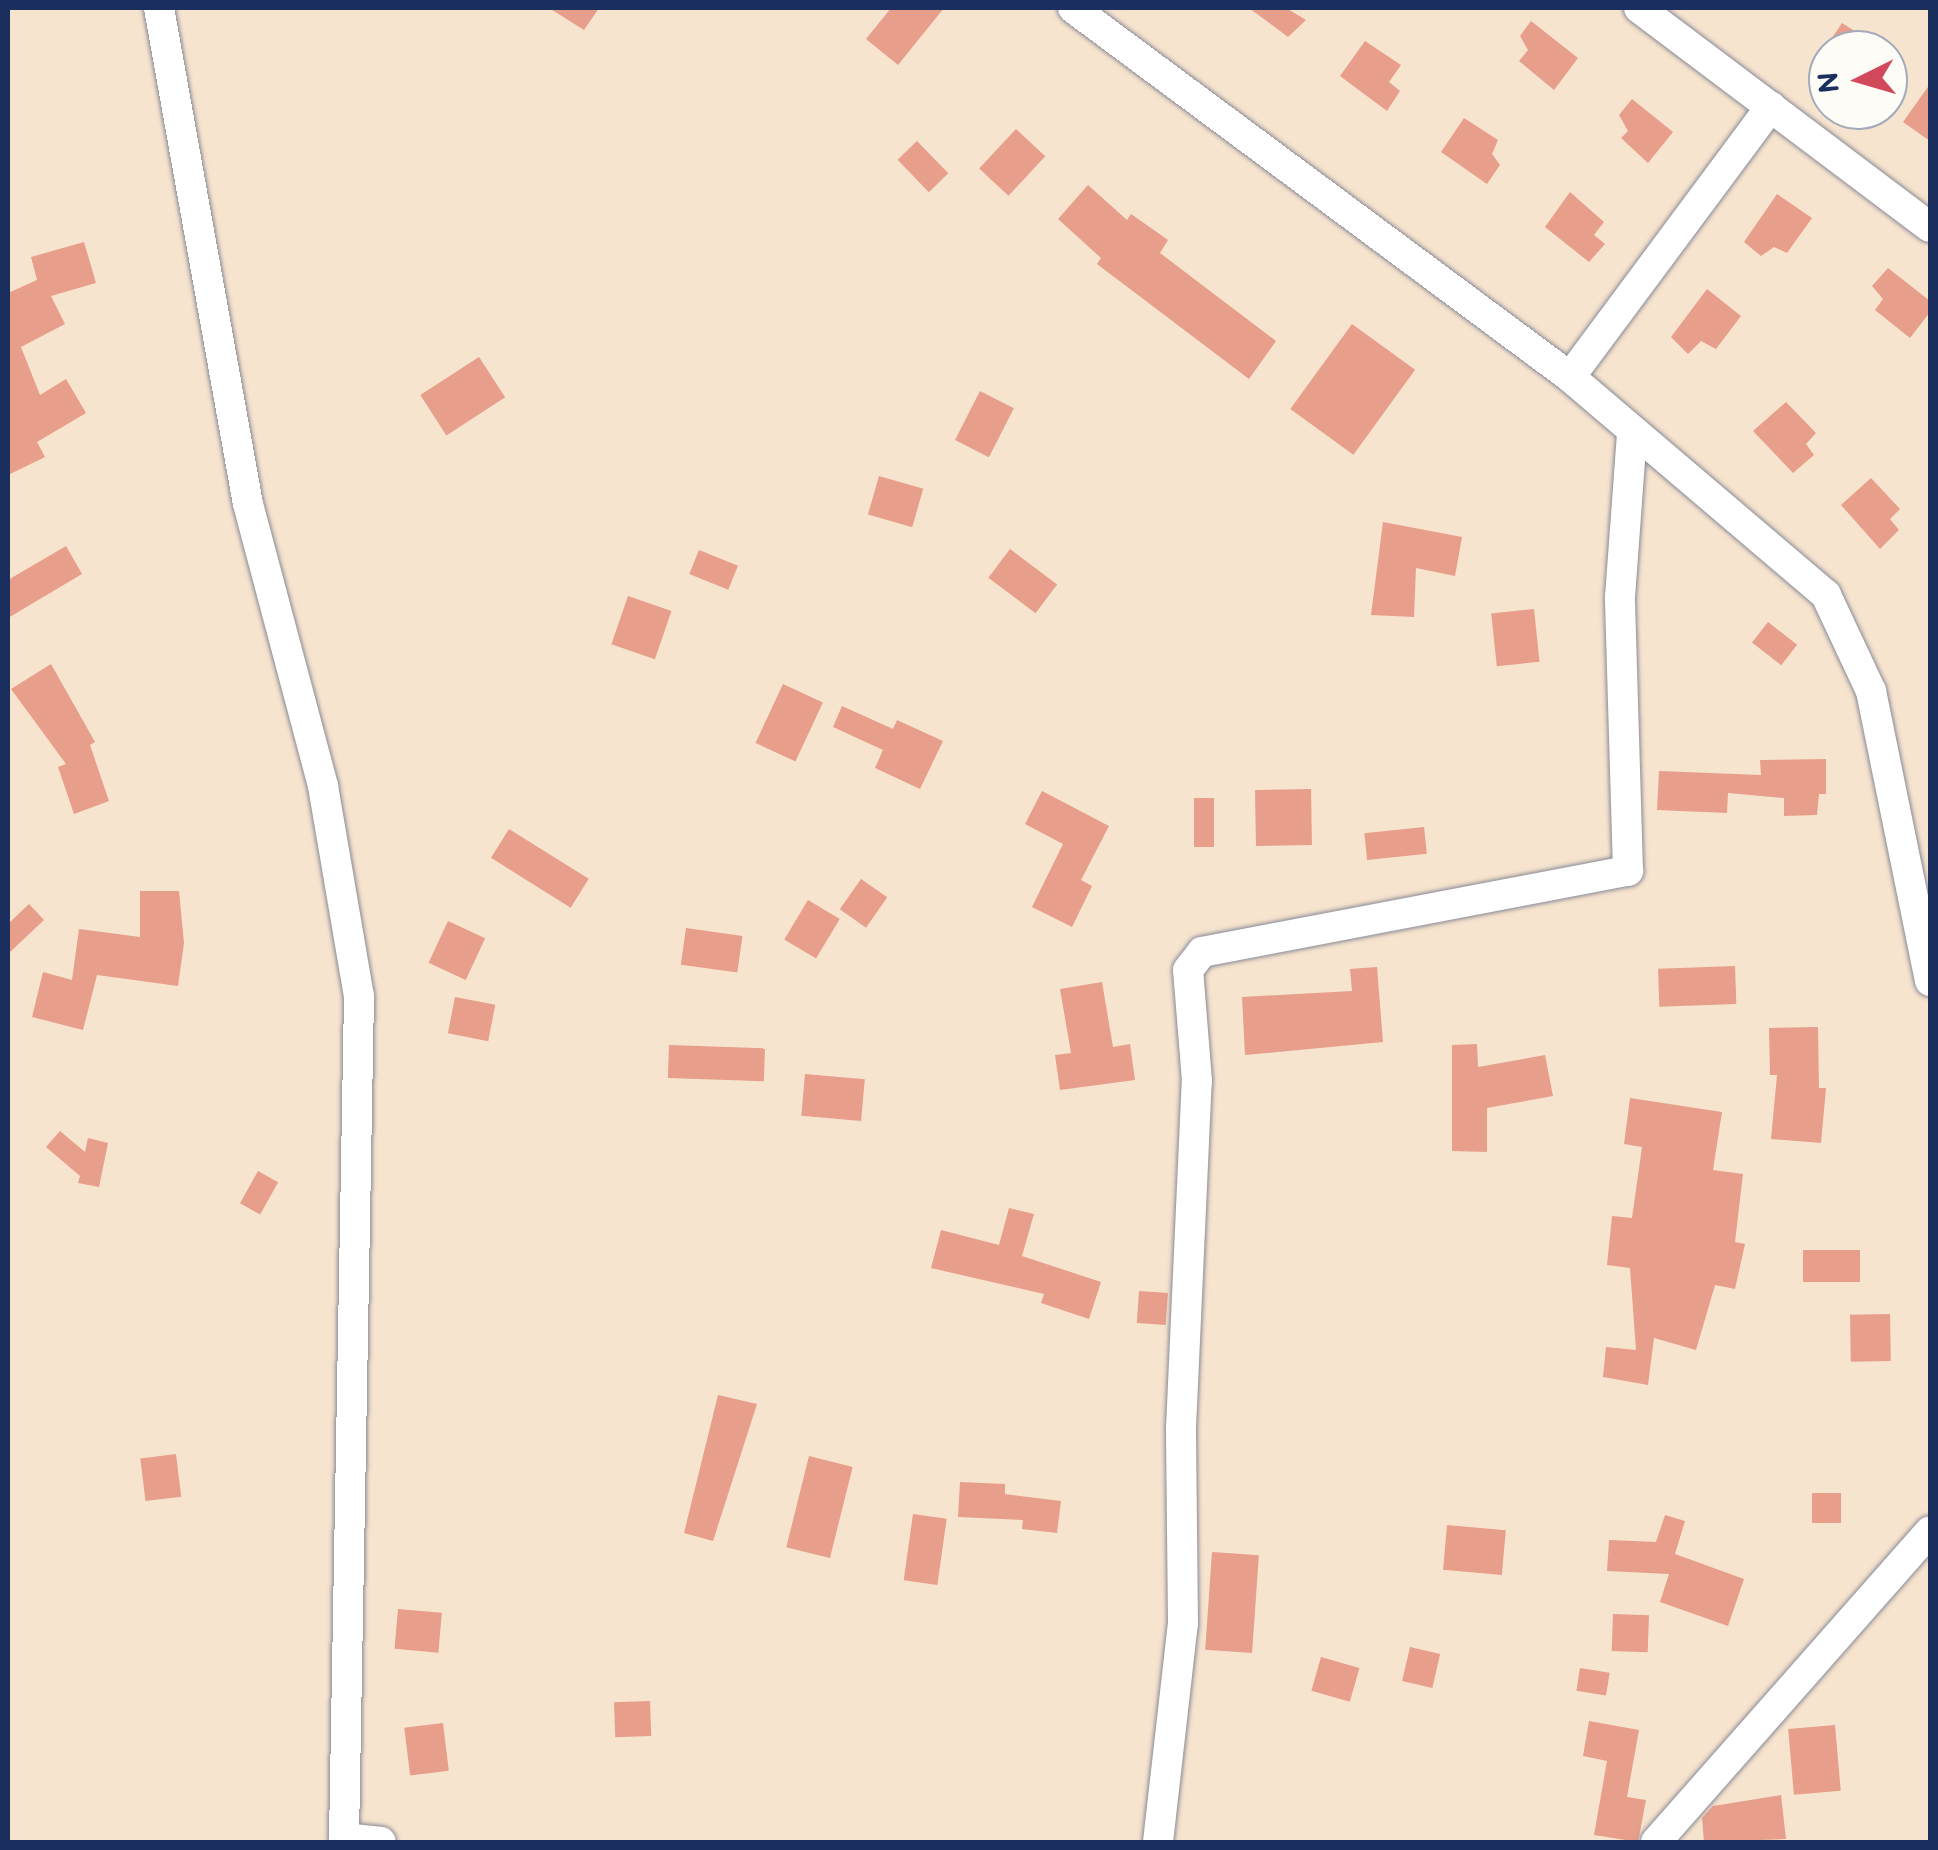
<!DOCTYPE html>
<style>
body{margin:0}
#map{position:relative;width:1938px;height:1850px;overflow:hidden;background:#f7e4ce;font-family:"Balsamiq Sans",sans-serif}
div>[style]{position:absolute}
[style*='--x']{left:calc(var(--x)*1px);top:calc(var(--y)*1px);width:calc(var(--w)*1px);rotate:calc(var(--a)*1deg)}
.building>*{inset:0;background:#e79e8b;transform-origin:0 0}
.roads{filter:drop-shadow(0 0 2px #898a96) drop-shadow(0 0 2px #898a96)}
.minor>*{height:30px;margin:-15px;padding:0 15px;transform-origin:15px;border-radius:15px;background:#fff}
span{translate:-50% -50%;white-space:nowrap;text-align:center;line-height:1.15;-webkit-text-stroke:8px #fdfcf7;paint-order:stroke}
.frame{position:absolute;inset:0;border:10px solid #1b2f5e;pointer-events:none}
.north{position:absolute;left:1808px;top:30px;width:100px;height:100px;box-sizing:border-box;background:#fdfcf7;border:2px solid #a3aaba;border-radius:50%;rotate:265deg;font-size:28px;font-weight:700;line-height:40px;text-align:center;color:#1b2f5e}
.north::after{content:'';display:block;margin:auto;width:35px;height:45px;background:#d1495b;clip-path:polygon(50% 0,100% 100%,50% 72%,0 100%)}
</style>
<div id="map">
<div class="building">
<i style="clip-path:polygon(549px 8px,599px 8px,584px 30px)"></i>
<i style="clip-path:polygon(891px 8px,944px 8px,898px 65px,866px 39px)"></i>
<i style="clip-path:polygon(1249px 8px,1286px 8px,1306px 20px,1288px 37px)"></i>
<i style="clip-path:polygon(1531px 21px,1578px 58px,1554px 90px,1519px 61px,1528px 50px,1520px 36px)"></i>
<i style="clip-path:polygon(1842px 23px,1884px 50px,1824px 50px)"></i>
<i style="clip-path:polygon(1365px 41px,1401px 65px,1389px 82px,1400px 91px,1387px 111px,1340px 76px)"></i>
<i style="clip-path:polygon(1930px 84px,1930px 141px,1903px 122px)"></i>
<i style="clip-path:polygon(1632px 99px,1673px 132px,1648px 163px,1621px 138px,1628px 131px,1619px 115px)"></i>
<i style="clip-path:polygon(1464px 118px,1498px 140px,1492px 154px,1500px 165px,1487px 184px,1441px 152px)"></i>
<i style="left:1016px;top:129px;width:40px;height:54px;rotate:43deg"></i>
<i style="left:917px;top:141px;width:45px;height:27px;rotate:46deg"></i>
<i style="clip-path:polygon(1088px 185px,1127px 220px,1131px 214px,1168px 240px,1160px 253px,1276px 341px,1249px 379px,1097px 264px,1101px 258px,1058px 219px)"></i>
<i style="clip-path:polygon(1570px 192px,1604px 222px,1594px 235px,1605px 244px,1589px 262px,1545px 227px)"></i>
<i style="clip-path:polygon(1777px 194px,1812px 218px,1787px 253px,1774px 247px,1761px 256px,1744px 242px)"></i>
<i style="clip-path:polygon(84px 242px,96px 283px,51px 296px,65px 324px,21px 347px,40px 395px,66px 379px,86px 413px,37px 442px,45px 457px,8px 475px,8px 293px,37px 280px,31px 257px)"></i>
<i style="clip-path:polygon(1888px 268px,1930px 301px,1930px 312px,1910px 338px,1875px 310px,1883px 299px,1872px 286px)"></i>
<i style="clip-path:polygon(1707px 289px,1741px 316px,1716px 349px,1701px 341px,1688px 354px,1671px 337px)"></i>
<i style="left:1352px;top:324px;width:78px;height:105px;rotate:36deg"></i>
<i style="left:479px;top:357px;width:48px;height:70px;rotate:57deg"></i>
<i style="left:980px;top:391px;width:38px;height:55px;rotate:27deg"></i>
<i style="clip-path:polygon(1786px 402px,1816px 433px,1806px 444px,1814px 455px,1793px 473px,1753px 431px)"></i>
<i style="left:879px;top:476px;width:46px;height:40px;rotate:16deg"></i>
<i style="clip-path:polygon(1871px 478px,1900px 509px,1890px 519px,1899px 530px,1880px 549px,1841px 505px)"></i>
<i style="clip-path:polygon(1383px 522px,1462px 537px,1455px 576px,1416px 568px,1414px 617px,1371px 615px)"></i>
<i style="clip-path:polygon(66px 546px,82px 574px,8px 618px,8px 580px)"></i>
<i style="left:1010px;top:549px;width:59px;height:36px;rotate:37deg"></i>
<i style="left:699px;top:550px;width:42px;height:26px;rotate:22deg"></i>
<i style="left:628px;top:596px;width:46px;height:51px;rotate:19deg"></i>
<i style="left:1534px;top:609px;width:53px;height:43px;rotate:84deg"></i>
<i style="left:1768px;top:622px;width:37px;height:26px;rotate:38deg"></i>
<i style="clip-path:polygon(51px 664px,95px 742px,90px 745px,109px 801px,74px 814px,58px 767px,66px 764px,11px 689px)"></i>
<i style="left:783px;top:684px;width:44px;height:65px;rotate:25deg"></i>
<i style="clip-path:polygon(842px 706px,893px 729px,897px 720px,943px 741px,920px 789px,875px 768px,883px 750px,833px 727px)"></i>
<i style="clip-path:polygon(1826px 759px,1826px 794px,1819px 794px,1817px 815px,1784px 816px,1784px 798px,1728px 793px,1727px 813px,1657px 810px,1659px 771px,1761px 775px,1760px 760px)"></i>
<i style="left:1311px;top:789px;width:56px;height:56px;rotate:89deg"></i>
<i style="clip-path:polygon(1042px 791px,1109px 826px,1081px 880px,1092px 886px,1072px 927px,1032px 907px,1063px 844px,1025px 824px)"></i>
<i style="left:1194px;top:798px;width:20px;height:49px"></i>
<i style="left:1424px;top:827px;width:27px;height:60px;rotate:84deg"></i>
<i style="left:509px;top:829px;width:94px;height:34px;rotate:32deg"></i>
<i style="left:861px;top:879px;width:32px;height:37px;rotate:35deg"></i>
<i style="clip-path:polygon(140px 891px,179px 891px,184px 943px,178px 986px,97px 975px,83px 1030px,32px 1017px,43px 972px,72px 980px,79px 929px,140px 937px)"></i>
<i style="left:808px;top:900px;width:37px;height:46px;rotate:31deg"></i>
<i style="clip-path:polygon(29px 904px,44px 920px,8px 954px,8px 924px)"></i>
<i style="left:448px;top:921px;width:41px;height:46px;rotate:25deg"></i>
<i style="left:686px;top:928px;width:57px;height:37px;rotate:8deg"></i>
<i style="left:1735px;top:966px;width:38px;height:77px;rotate:88deg"></i>
<i style="clip-path:polygon(1377px 967px,1383px 1042px,1245px 1055px,1242px 997px,1352px 991px,1350px 969px)"></i>
<i style="clip-path:polygon(1102px 982px,1113px 1047px,1130px 1044px,1135px 1080px,1060px 1090px,1055px 1055px,1071px 1053px,1060px 989px)"></i>
<i style="left:455px;top:997px;width:41px;height:37px;rotate:11deg"></i>
<i style="clip-path:polygon(1818px 1027px,1819px 1088px,1826px 1088px,1821px 1143px,1771px 1139px,1777px 1075px,1770px 1075px,1769px 1028px)"></i>
<i style="clip-path:polygon(1477px 1044px,1478px 1067px,1545px 1055px,1553px 1096px,1487px 1108px,1487px 1152px,1452px 1151px,1452px 1045px)"></i>
<i style="left:669px;top:1045px;width:96px;height:33px;rotate:2deg"></i>
<i style="left:805px;top:1074px;width:60px;height:42px;rotate:5deg"></i>
<i style="clip-path:polygon(1630px 1098px,1722px 1112px,1713px 1170px,1743px 1174px,1735px 1242px,1745px 1244px,1735px 1289px,1715px 1285px,1696px 1350px,1654px 1338px,1648px 1385px,1603px 1377px,1606px 1347px,1636px 1350px,1630px 1268px,1607px 1265px,1612px 1216px,1632px 1218px,1642px 1147px,1624px 1144px)"></i>
<i style="clip-path:polygon(60px 1131px,85px 1152px,88px 1138px,108px 1143px,99px 1187px,78px 1183px,80px 1176px,46px 1147px)"></i>
<i style="left:258px;top:1171px;width:23px;height:37px;rotate:29deg"></i>
<i style="clip-path:polygon(1009px 1208px,1034px 1214px,1022px 1256px,1101px 1282px,1089px 1319px,1041px 1303px,1044px 1294px,931px 1268px,941px 1230px,999px 1245px)"></i>
<i style="left:1803px;top:1250px;width:57px;height:32px"></i>
<i style="left:1139px;top:1291px;width:29px;height:32px;rotate:4deg"></i>
<i style="left:1890px;top:1314px;width:47px;height:40px;rotate:89deg"></i>
<i style="clip-path:polygon(718px 1395px,757px 1404px,713px 1541px,684px 1533px)"></i>
<i style="left:176px;top:1454px;width:43px;height:36px;rotate:83deg"></i>
<i style="left:809px;top:1456px;width:45px;height:94px;rotate:14deg"></i>
<i style="clip-path:polygon(960px 1482px,1005px 1484px,1005px 1494px,1061px 1501px,1057px 1533px,1022px 1529px,1023px 1520px,958px 1517px)"></i>
<i style="left:1812px;top:1493px;width:29px;height:30px"></i>
<i style="left:913px;top:1514px;width:34px;height:67px;rotate:8deg"></i>
<i style="clip-path:polygon(1665px 1515px,1685px 1521px,1675px 1554px,1744px 1579px,1728px 1626px,1660px 1602px,1669px 1574px,1607px 1571px,1609px 1540px,1656px 1542px)"></i>
<i style="left:1447px;top:1525px;width:59px;height:45px;rotate:5deg"></i>
<i style="left:1212px;top:1552px;width:47px;height:98px;rotate:4deg"></i>
<i style="left:398px;top:1609px;width:44px;height:40px;rotate:5deg"></i>
<i style="left:1613px;top:1614px;width:36px;height:37px;rotate:2deg"></i>
<i style="left:1410px;top:1647px;width:31px;height:35px;rotate:13deg"></i>
<i style="left:1321px;top:1657px;width:40px;height:35px;rotate:16deg"></i>
<i style="left:1580px;top:1668px;width:30px;height:23px;rotate:9deg"></i>
<i style="left:650px;top:1701px;width:35px;height:36px;rotate:88deg"></i>
<i style="clip-path:polygon(1589px 1721px,1639px 1730px,1627px 1797px,1646px 1800px,1638px 1842px,1594px 1835px,1607px 1761px,1583px 1756px)"></i>
<i style="left:443px;top:1723px;width:48px;height:39px;rotate:83deg"></i>
<i style="left:1835px;top:1725px;width:66px;height:47px;rotate:85deg"></i>
<i style="clip-path:polygon(1781px 1795px,1786px 1839px,1704px 1842px,1702px 1818px,1713px 1806px)"></i>
</div>
<div class="roads">
<div class="minor">
<i style="--x:159;--y:8;--w:504;--a:79.83"></i>
<i style="--x:248;--y:504;--w:292;--a:75.1"></i>
<i style="--x:323;--y:786;--w:213;--a:80.3"></i>
<i style="--x:359;--y:996;--w:846;--a:91.02"></i>
<i style="--x:1073;--y:8;--w:619;--a:36.59"></i>
<i style="--x:1570;--y:377;--w:336;--a:40.4"></i>
<i style="--x:1826;--y:595;--w:106;--a:64.9"></i>
<i style="--x:1871;--y:691;--w:296;--a:78.5"></i>
<i style="--x:1639;--y:8;--w:364;--a:37"></i>
<i style="--x:1570;--y:377;--w:337;--a:-53.4"></i>
<i style="--x:344;--y:1838;--w:37;--a:6"></i>
<i style="--x:1158;--y:1842;--w:219;--a:-83.5"></i>
<i style="--x:1183;--y:1624;--w:196;--a:-90.6"></i>
<i style="--x:1181;--y:1428;--w:347;--a:-87.4"></i>
<i style="--x:1197;--y:1081;--w:111;--a:-94.6"></i>
<i style="--x:1188;--y:970;--w:23;--a:-52"></i>
<i style="--x:1202;--y:952;--w:434;--a:-10.8"></i>
<i style="--x:1628;--y:871;--w:274;--a:-91.7"></i>
<i style="--x:1620;--y:597;--w:164;--a:-85.8"></i>
<i style="--x:1656;--y:1842;--w:414;--a:-48.6"></i>
</div>
</div>
<div class="frame"></div>
<div class="north">N</div>
</div>
